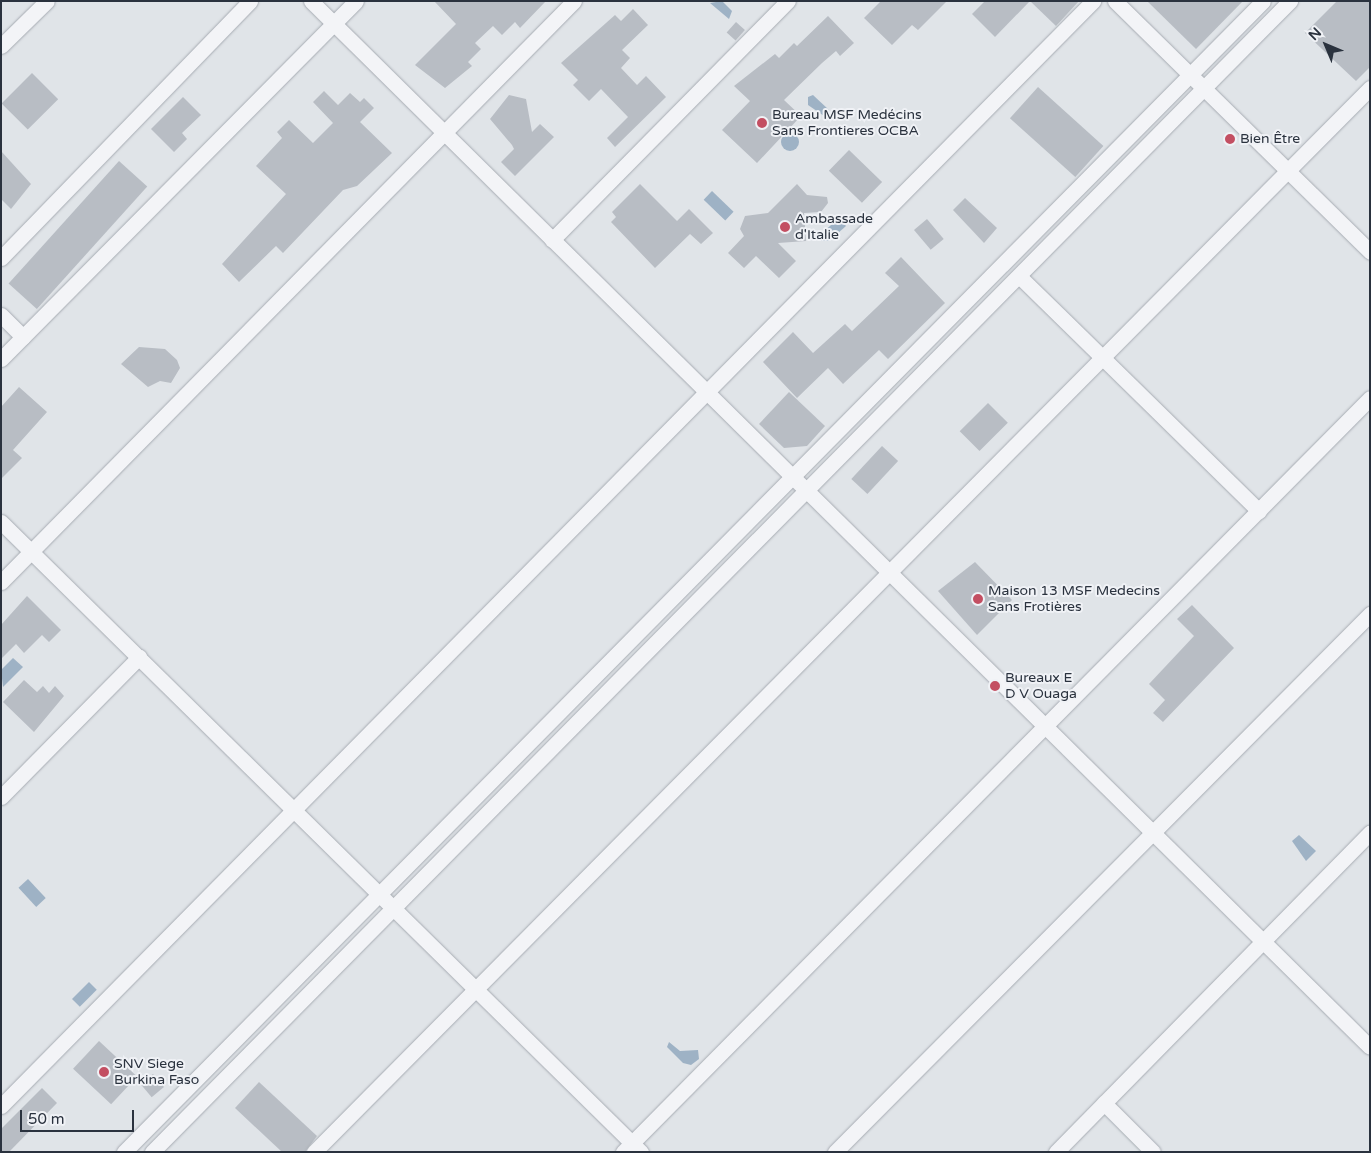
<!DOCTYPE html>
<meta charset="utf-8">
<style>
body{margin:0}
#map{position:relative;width:1371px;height:1153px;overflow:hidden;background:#e0e4e8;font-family:"Varela Round",sans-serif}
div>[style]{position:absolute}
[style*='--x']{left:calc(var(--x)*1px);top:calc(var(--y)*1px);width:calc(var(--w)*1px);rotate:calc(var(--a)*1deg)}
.water>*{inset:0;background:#9eb2c5;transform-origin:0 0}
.round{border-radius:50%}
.building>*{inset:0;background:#b8bdc4;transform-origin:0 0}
.roads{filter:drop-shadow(0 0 1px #a6abb2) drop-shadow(0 0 1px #a6abb2)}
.street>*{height:15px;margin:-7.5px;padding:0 7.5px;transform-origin:7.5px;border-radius:7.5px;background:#f3f4f7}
.dots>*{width:14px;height:14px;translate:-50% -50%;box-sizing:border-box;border:2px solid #f0f2f6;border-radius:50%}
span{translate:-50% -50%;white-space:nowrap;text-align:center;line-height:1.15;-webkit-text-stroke:4px #f0f2f6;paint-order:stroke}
.poi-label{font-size:14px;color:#2a323e}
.left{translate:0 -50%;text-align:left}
.frame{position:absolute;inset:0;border:2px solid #2a323e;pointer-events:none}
.north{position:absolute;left:1301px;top:20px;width:50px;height:50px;-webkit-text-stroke:4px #f0f2f6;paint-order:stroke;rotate:315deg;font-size:14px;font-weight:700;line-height:20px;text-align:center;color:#2a323e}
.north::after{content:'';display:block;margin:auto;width:18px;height:22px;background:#2a323e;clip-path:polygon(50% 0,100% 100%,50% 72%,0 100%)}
.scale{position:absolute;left:20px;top:1110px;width:114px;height:22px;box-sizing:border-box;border:2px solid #2a323e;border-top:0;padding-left:6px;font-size:15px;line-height:18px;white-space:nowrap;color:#2a323e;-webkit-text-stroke:4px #f0f2f6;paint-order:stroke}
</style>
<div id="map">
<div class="water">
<i style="clip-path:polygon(722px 1px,732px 11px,729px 19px,710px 3px)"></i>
<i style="clip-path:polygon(813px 95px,829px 110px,827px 118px,808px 105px,808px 97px)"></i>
<i class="round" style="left:781px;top:133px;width:18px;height:18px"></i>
<i style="left:712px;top:191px;width:30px;height:12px;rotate:44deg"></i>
<i style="clip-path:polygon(839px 218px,846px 226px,829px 241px,821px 241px,822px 233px)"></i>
<i style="clip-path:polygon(13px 658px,23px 667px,3px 687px,1px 670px)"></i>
<i style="clip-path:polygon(1299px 835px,1316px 851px,1306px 861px,1292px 841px)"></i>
<i style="left:28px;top:879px;width:26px;height:13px;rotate:47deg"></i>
<i style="left:89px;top:982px;width:11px;height:24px;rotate:45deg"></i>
<i style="clip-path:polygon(669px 1042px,680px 1051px,698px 1050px,699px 1059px,691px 1065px,683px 1063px,667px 1047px)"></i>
</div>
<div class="building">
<i style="clip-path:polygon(434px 1px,546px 1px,520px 28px,515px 22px,502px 35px,493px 26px,475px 43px,481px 49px,468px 62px,472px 66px,445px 88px,415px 65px,456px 24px)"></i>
<i style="clip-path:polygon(881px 1px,947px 1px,918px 30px,912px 25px,892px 45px,864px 18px)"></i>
<i style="clip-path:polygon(985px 1px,1030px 1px,995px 37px,972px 14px)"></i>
<i style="clip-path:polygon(1030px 1px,1079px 1px,1056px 26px)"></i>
<i style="clip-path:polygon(1147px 1px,1243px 1px,1196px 49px)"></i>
<i style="clip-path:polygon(1337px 1px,1370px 1px,1370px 67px,1356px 81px,1305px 33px)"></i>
<i style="clip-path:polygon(633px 9px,648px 25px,622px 50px,630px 58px,621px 68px,637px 85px,646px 76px,666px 97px,615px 147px,607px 138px,628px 117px,601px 89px,589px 101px,573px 85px,578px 80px,561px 63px,615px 15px,621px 21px)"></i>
<i style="clip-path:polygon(828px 16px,854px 43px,840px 56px,836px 51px,822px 63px,784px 100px,801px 116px,757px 163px,722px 130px,750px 101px,734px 86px,775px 54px,779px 58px,794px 43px,797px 46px)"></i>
<i style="left:736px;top:22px;width:12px;height:14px;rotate:42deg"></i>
<i style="left:32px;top:73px;width:37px;height:43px;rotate:45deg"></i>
<i style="left:1038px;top:87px;width:88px;height:42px;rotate:42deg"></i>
<i style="clip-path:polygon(324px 91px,338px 105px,350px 93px,360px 102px,364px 98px,374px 108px,360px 122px,392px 153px,357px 186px,343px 190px,283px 253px,276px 246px,239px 282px,222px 264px,286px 194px,256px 166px,282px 138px,277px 132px,289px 120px,313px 143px,333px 123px,313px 102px)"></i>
<i style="clip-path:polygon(509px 95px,526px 99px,532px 132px,540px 124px,554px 137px,515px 176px,501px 162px,514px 149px,512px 145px,490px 119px)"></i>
<i style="clip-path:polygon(183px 97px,201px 115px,182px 133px,187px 139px,174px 152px,151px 129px)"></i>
<i style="left:849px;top:150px;width:46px;height:29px;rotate:44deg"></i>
<i style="clip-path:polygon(1px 151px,31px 184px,11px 209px,1px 199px)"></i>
<i style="left:119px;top:161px;width:38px;height:165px;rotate:42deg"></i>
<i style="clip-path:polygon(640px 184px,677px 221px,689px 209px,713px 233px,701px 244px,690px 234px,655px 268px,611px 222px,616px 217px,612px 212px)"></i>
<i style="clip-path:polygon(797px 184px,807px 195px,827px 197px,828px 203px,821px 212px,804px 213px,806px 241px,778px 243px,796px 261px,779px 278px,756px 256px,744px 268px,728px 253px,744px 236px,740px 229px,745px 216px,768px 213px)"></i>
<i style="clip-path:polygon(965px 198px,997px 228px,984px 243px,953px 210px)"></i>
<i style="left:927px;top:219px;width:26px;height:17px;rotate:50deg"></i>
<i style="clip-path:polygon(901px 257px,945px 303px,888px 359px,879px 350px,843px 384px,828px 368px,797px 398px,763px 362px,793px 332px,813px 353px,845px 324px,852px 331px,899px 286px,885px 273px)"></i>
<i style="clip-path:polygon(139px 347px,165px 349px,177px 360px,180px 368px,171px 383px,160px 381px,148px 387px,121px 364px)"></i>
<i style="clip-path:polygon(19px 387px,47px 412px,13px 450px,22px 458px,1px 479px,1px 407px)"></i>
<i style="clip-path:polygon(789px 392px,825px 426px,807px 446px,784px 448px,759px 424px)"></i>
<i style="left:988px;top:403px;width:28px;height:40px;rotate:45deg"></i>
<i style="left:882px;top:446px;width:22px;height:45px;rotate:43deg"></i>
<i style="clip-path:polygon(975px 562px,1012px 600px,977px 635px,938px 591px)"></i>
<i style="clip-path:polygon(27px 596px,61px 630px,49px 642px,42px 635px,24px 653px,16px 644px,1px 659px,1px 625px)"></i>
<i style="clip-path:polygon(1192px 605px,1234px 648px,1163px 722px,1153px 713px,1165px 700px,1149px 684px,1194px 636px,1177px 619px)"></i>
<i style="clip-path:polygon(24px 680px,37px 692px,43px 686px,49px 693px,55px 686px,64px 696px,34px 732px,3px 702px)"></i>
<i style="left:99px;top:1041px;width:52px;height:38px;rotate:43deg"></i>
<i style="left:153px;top:1074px;width:17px;height:16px;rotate:50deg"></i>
<i style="clip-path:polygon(259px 1082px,317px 1136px,305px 1152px,282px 1152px,235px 1108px)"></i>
<i style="clip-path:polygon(42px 1088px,57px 1103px,9px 1152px,1px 1152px,1px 1129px)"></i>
</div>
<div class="roads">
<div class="street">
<i style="--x:311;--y:1;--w:1488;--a:44.65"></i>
<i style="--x:1115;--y:1;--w:358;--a:44.5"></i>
<i style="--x:1;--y:46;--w:64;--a:-44.4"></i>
<i style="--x:552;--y:240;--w:336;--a:-45.4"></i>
<i style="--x:1;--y:258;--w:358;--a:-45.9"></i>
<i style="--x:1019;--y:276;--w:336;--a:44.4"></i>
<i style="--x:1;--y:315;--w:31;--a:45"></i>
<i style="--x:1;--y:359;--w:504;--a:-45.24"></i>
<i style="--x:1;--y:522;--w:898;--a:44.55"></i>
<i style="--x:1;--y:582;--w:816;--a:-45.4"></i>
<i style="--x:1;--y:797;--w:197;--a:-45.4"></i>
<i style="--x:1104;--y:1103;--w:69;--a:45"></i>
<i style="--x:1;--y:1106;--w:1554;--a:-45.34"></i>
<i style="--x:124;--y:1152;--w:1619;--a:-45.3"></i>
<i style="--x:152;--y:1152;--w:1619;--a:-45.33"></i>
<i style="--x:314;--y:1152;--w:1499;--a:-45.22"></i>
<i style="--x:623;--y:1152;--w:1061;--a:-45.27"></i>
<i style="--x:835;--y:1152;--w:759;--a:-45.16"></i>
<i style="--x:1056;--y:1152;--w:448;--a:-45.5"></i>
</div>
</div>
<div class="dots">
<i style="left:762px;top:123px;background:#c34f62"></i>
<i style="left:1230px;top:139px;background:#c34f62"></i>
<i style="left:785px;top:227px;background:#c34f62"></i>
<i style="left:978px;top:599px;background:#c34f62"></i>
<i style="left:995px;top:686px;background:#c34f62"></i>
<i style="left:104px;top:1072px;background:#c34f62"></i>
</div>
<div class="poi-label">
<span class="left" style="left:772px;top:123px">Bureau MSF Medécins<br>Sans Frontieres OCBA</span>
<span class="left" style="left:1240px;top:139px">Bien Être</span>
<span class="left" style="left:795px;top:227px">Ambassade<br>d'Italie</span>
<span class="left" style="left:988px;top:599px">Maison 13 MSF Medecins<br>Sans Frotières</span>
<span class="left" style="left:1005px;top:686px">Bureaux E<br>D V Ouaga</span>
<span class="left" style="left:114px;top:1072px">SNV Siege<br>Burkina Faso</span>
</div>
<div class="frame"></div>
<div class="north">N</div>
<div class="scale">50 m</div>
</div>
